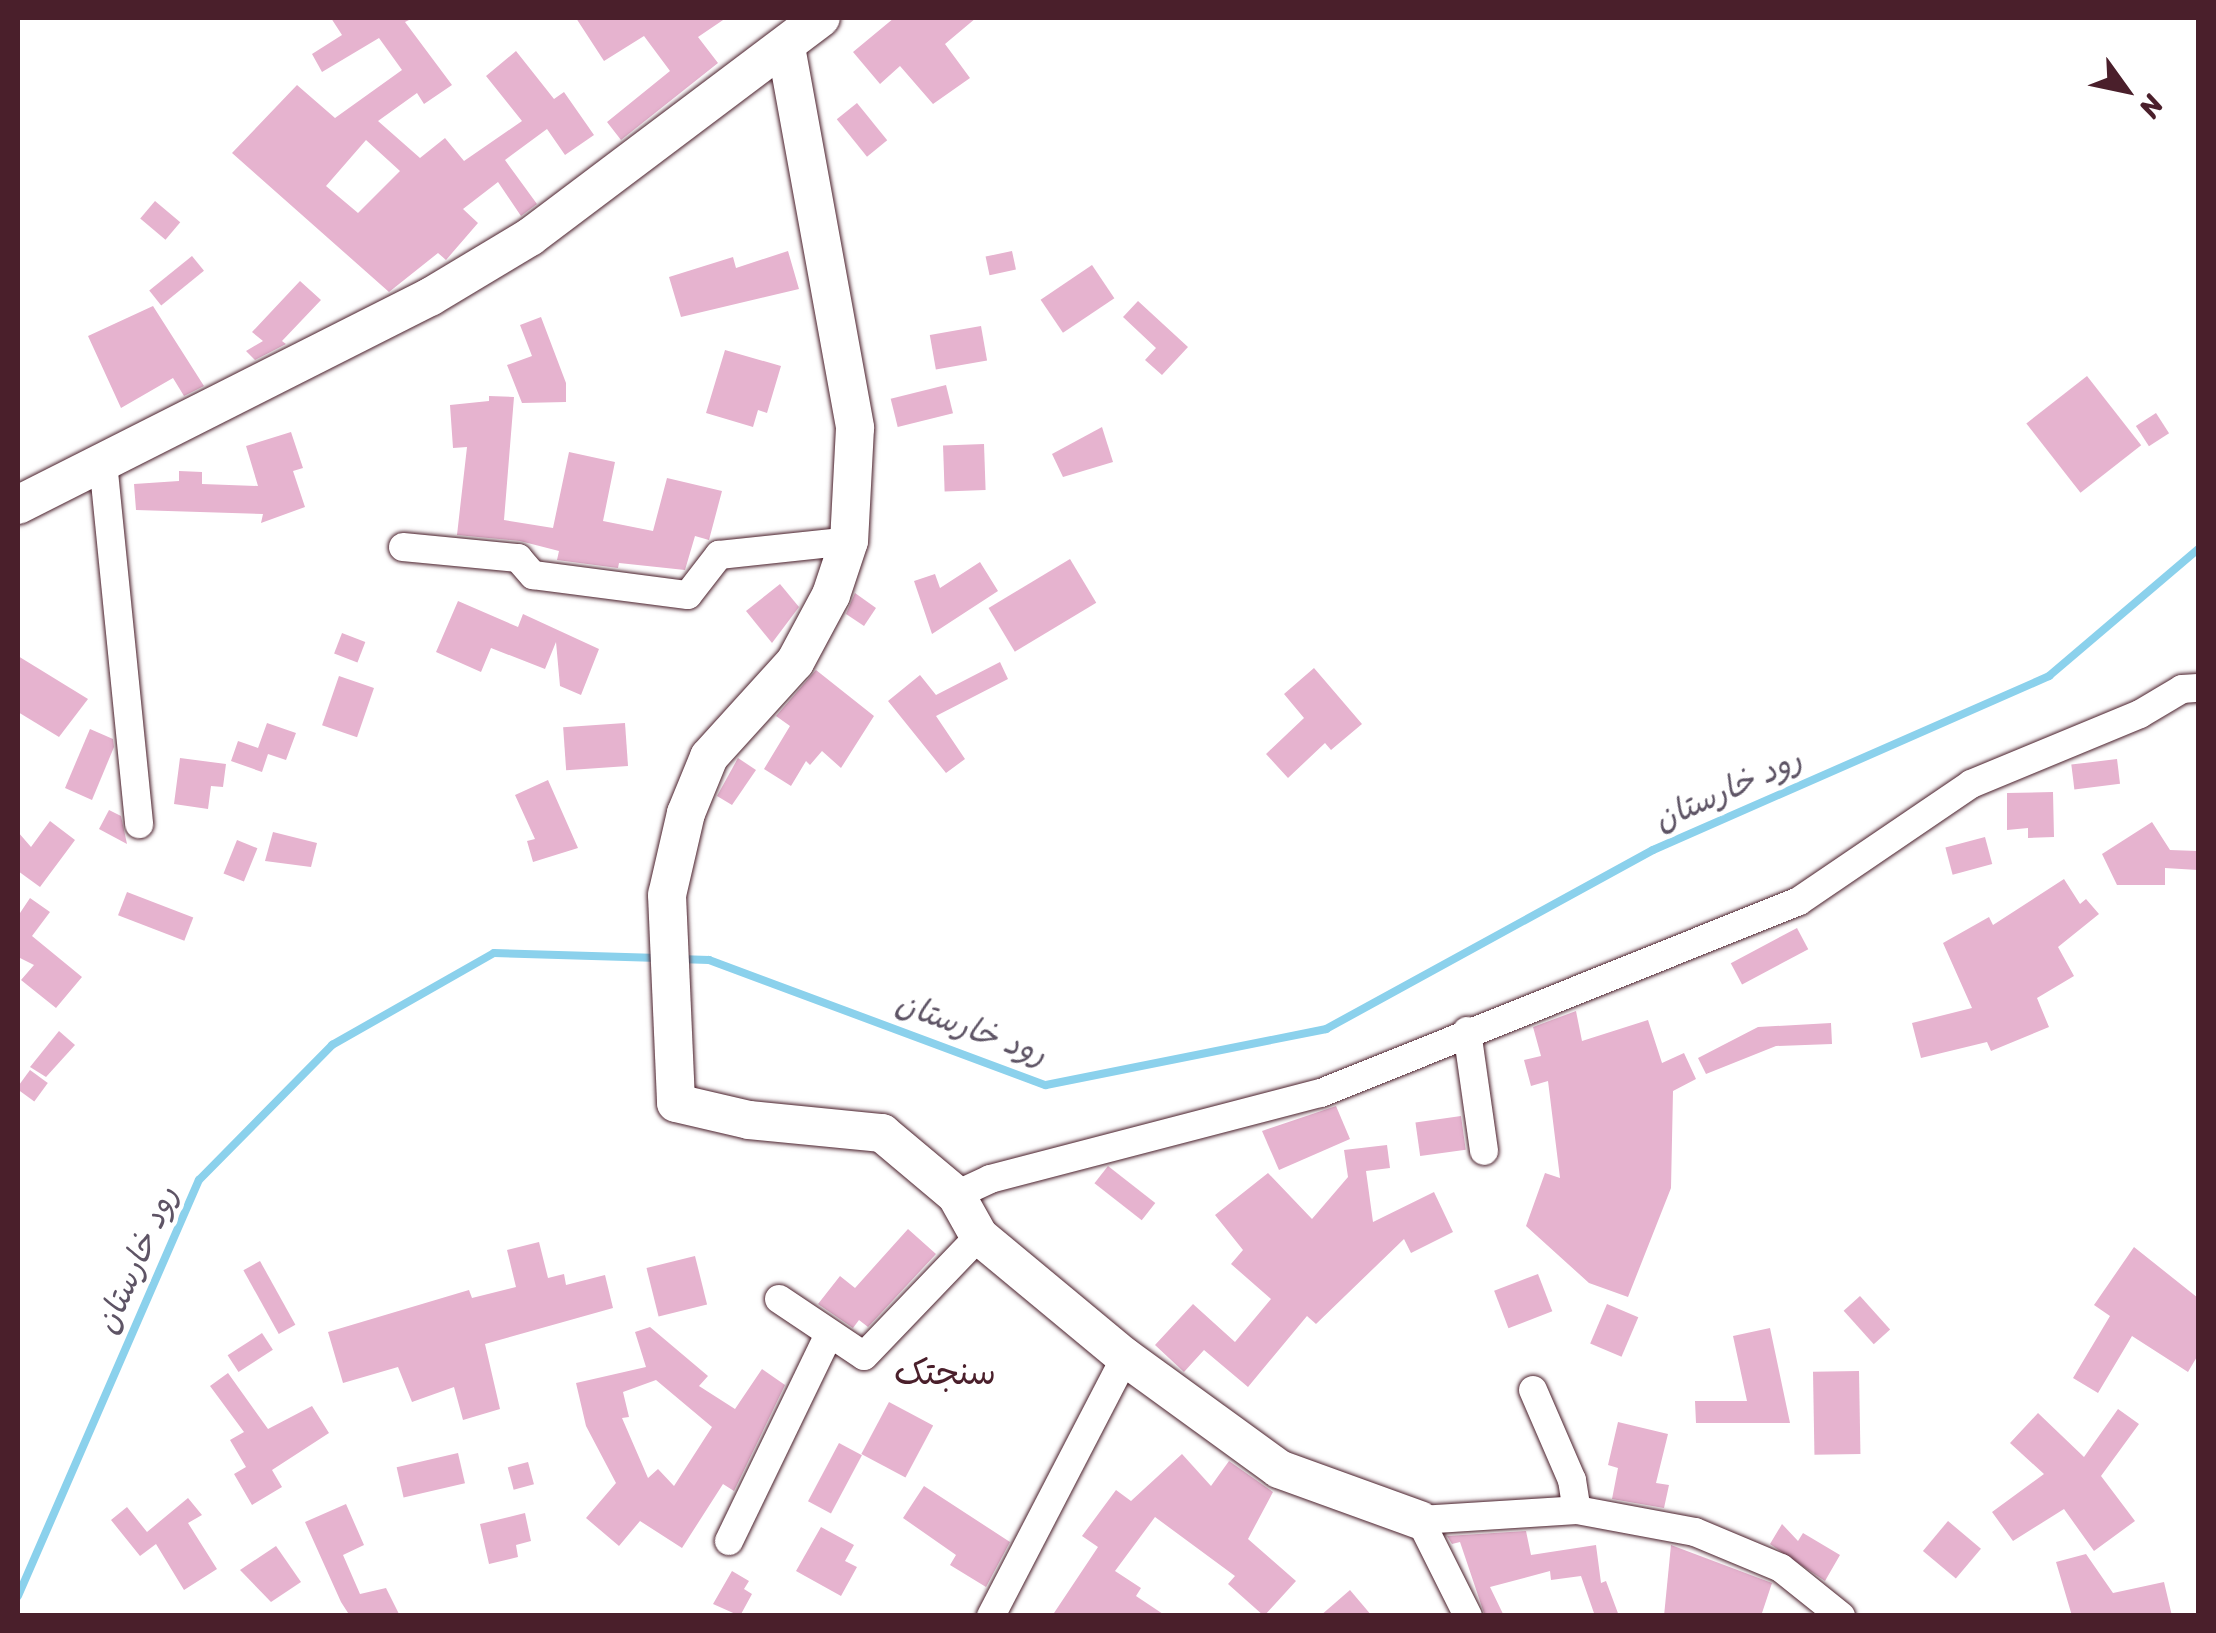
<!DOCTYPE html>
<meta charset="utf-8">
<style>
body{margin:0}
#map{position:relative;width:2216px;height:1633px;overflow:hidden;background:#fff;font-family:Sriracha,"Playpen Sans Arabic",sans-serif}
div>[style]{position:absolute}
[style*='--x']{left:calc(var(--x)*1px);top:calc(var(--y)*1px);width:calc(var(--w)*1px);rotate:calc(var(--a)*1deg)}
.stream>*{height:8px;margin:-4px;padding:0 4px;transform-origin:4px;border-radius:4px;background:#8bd1ec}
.building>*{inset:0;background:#e6b3cf;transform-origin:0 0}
.roads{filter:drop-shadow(0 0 2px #4a1f2b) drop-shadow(0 0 2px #4a1f2b)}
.street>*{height:28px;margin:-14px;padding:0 14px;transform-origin:14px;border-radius:14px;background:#fff}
.secondary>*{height:38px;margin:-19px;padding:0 19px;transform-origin:19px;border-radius:19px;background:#fff}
span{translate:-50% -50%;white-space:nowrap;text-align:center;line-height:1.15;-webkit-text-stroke:9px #fff;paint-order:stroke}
.water-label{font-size:32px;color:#5e5465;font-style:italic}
.quarter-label{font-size:35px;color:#4a1f2b}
.frame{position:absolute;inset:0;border:20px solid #4a1f2b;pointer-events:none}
.north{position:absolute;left:2076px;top:40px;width:100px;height:100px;-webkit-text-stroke:8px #fff;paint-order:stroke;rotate:123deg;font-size:28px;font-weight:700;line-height:40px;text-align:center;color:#4a1f2b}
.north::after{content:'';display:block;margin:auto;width:35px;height:45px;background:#4a1f2b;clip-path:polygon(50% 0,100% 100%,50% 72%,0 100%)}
</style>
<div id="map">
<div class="stream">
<i style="--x:678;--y:959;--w:31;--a:2"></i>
<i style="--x:709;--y:960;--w:359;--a:20.4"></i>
<i style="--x:1046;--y:1085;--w:286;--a:-11.3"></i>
<i style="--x:1326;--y:1029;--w:373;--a:-28.7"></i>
<i style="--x:1653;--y:850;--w:433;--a:-23.7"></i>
<i style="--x:2049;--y:676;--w:196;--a:-40.4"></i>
<i style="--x:18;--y:1596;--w:454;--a:-66.5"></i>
<i style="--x:199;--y:1180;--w:190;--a:-45.4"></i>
<i style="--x:332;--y:1045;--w:186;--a:-29.6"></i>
<i style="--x:494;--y:953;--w:165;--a:1.7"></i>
</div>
<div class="building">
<i style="clip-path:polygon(evenodd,331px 18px,413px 18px,405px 22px,452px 85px,424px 104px,417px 93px,378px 121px,420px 158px,445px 138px,464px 161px,522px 121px,486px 76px,516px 51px,554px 99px,564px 92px,594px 135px,565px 155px,547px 129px,513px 154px,505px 160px,537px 204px,521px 216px,498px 182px,463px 209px,478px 223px,446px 260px,438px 253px,389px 292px,232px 153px,297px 85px,335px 118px,402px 70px,379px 38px,322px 72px,312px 54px,342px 35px,331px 18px,366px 140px,400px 171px,358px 213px,326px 186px,366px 140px)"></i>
<i style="clip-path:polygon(576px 18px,726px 18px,698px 37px,718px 63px,621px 140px,607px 122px,670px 71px,644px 36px,604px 61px)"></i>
<i style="clip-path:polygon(894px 18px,976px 18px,945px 44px,970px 78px,933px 104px,900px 66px,880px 84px,853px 52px)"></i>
<i style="left:857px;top:103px;width:48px;height:26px;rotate:51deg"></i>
<i style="left:155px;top:201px;width:33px;height:23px;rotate:40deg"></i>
<i style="clip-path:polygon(788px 251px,799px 289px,681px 317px,669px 277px,733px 257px,736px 268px)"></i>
<i style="left:1012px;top:251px;width:19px;height:27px;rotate:78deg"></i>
<i style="left:192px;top:256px;width:19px;height:55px;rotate:51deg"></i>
<i style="left:1092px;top:265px;width:40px;height:62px;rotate:56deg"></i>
<i style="clip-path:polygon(300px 281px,321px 300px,282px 341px,286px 344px,255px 360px,246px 351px,263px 341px,252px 332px)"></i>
<i style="clip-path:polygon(1138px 301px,1188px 347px,1162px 375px,1145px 360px,1156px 348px,1123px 317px)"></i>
<i style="clip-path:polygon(153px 306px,204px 386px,184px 396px,173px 378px,121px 408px,88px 336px)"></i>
<i style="clip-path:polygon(541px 317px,566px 383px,566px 402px,522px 403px,507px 365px,532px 356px,520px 325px)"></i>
<i style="left:981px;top:326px;width:35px;height:52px;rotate:80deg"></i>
<i style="clip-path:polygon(725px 350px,781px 366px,767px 413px,758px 410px,753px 427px,706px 413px)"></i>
<i style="left:2087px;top:376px;width:88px;height:77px;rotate:52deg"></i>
<i style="left:946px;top:385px;width:29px;height:57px;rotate:76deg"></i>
<i style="clip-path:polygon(489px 396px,514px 397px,504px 520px,553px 528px,569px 452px,615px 462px,603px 521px,653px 531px,667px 478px,722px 491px,709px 540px,695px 536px,685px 570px,619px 563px,618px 568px,557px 560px,559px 551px,520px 541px,457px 535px,467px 447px,453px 448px,450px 405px,489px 401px)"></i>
<i style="left:2156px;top:413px;width:24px;height:24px;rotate:57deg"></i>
<i style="clip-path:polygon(1102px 427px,1113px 462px,1063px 477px,1052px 454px)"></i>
<i style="clip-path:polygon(291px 432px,303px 468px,293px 471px,305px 507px,261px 523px,263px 514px,136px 510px,134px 484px,179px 481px,179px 471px,202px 472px,202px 484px,258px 486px,246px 446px)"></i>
<i style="left:984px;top:444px;width:46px;height:41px;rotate:88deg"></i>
<i style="left:1070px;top:559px;width:51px;height:95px;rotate:59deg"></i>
<i style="clip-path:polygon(980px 562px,998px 591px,932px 634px,914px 581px,935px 574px,940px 588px)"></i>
<i style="clip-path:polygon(780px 584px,799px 607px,772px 643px,746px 611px)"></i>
<i style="clip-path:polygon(855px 593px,876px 608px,864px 626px,846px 614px)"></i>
<i style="clip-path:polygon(458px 601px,518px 627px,523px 614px,599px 649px,581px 695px,560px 686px,556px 642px,545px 669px,491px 648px,481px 672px,436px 652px)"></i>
<i style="left:342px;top:633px;width:25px;height:22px;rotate:21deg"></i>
<i style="clip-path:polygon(18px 656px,88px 699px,59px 737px,18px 712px)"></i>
<i style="clip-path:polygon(1000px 662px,1008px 679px,936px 716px,965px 759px,946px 773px,888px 701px,920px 675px,936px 695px)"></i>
<i style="clip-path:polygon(1314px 668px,1362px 724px,1331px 750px,1325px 743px,1288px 778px,1266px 754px,1304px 718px,1284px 694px)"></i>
<i style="clip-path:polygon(816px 670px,874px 716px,841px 768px,822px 751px,810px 765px,806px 761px,791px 786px,764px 769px,790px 726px,776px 716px)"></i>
<i style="left:339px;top:676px;width:37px;height:52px;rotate:19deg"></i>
<i style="clip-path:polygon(267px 723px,296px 733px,286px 760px,268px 754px,262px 772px,231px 761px,238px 741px,258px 748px)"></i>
<i style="left:625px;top:723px;width:43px;height:62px;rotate:86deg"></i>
<i style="clip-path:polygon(90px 729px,113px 739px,114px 747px,92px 800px,65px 788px)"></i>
<i style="clip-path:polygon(180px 758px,226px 764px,223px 787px,211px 786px,208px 809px,174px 804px)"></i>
<i style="clip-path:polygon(738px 758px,756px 770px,732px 805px,717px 796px)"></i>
<i style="left:2117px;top:759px;width:25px;height:46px;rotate:83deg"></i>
<i style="clip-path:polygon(548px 780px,578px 848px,533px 862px,527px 841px,535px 839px,515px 795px)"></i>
<i style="clip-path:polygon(2053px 792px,2054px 837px,2028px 838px,2028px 828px,2007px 830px,2007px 793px)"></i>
<i style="clip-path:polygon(109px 810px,121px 816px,127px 844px,99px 829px)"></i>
<i style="clip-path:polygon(50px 821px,75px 840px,40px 887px,18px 871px,18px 832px,31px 847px)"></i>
<i style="clip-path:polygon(2152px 822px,2170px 850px,2198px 851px,2198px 870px,2165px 868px,2165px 885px,2117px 885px,2102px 854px)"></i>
<i style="clip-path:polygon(273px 832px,317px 843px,311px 867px,265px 861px)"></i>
<i style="left:1985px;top:837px;width:28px;height:41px;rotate:75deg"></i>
<i style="left:237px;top:840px;width:22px;height:36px;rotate:22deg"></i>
<i style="clip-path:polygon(2064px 879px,2080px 904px,2086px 899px,2099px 914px,2058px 947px,2074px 976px,2037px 998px,2049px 1027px,1991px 1051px,1987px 1042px,1921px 1058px,1912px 1023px,1972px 1008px,1943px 943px,1989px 917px,1993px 925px)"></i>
<i style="left:127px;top:892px;width:71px;height:25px;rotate:21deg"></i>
<i style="clip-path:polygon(30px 898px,50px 912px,32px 936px,82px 977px,56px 1008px,21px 980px,34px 965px,18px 957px,18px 916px)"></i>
<i style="left:1797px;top:928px;width:24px;height:75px;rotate:62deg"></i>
<i style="clip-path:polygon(1576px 1011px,1582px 1041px,1648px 1020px,1662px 1063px,1684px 1053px,1696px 1079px,1673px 1091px,1671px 1188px,1628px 1297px,1589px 1283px,1526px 1226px,1545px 1173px,1560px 1178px,1548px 1081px,1531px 1086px,1524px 1060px,1541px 1056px,1533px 1027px)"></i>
<i style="clip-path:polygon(1831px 1023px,1832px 1044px,1776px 1046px,1706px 1074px,1698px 1058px,1758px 1027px)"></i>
<i style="clip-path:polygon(59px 1031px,75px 1045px,46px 1077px,30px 1067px)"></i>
<i style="left:30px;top:1070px;width:22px;height:23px;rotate:36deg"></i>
<i style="clip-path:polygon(1336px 1106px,1350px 1139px,1279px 1170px,1262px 1131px)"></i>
<i style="left:1461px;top:1116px;width:34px;height:46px;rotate:82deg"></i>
<i style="clip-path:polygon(1387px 1145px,1390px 1168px,1366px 1171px,1373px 1222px,1434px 1192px,1453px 1232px,1411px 1253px,1404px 1239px,1316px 1324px,1307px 1316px,1248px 1387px,1204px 1350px,1184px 1372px,1155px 1345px,1193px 1304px,1235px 1342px,1271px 1299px,1231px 1264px,1243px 1250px,1215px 1215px,1268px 1173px,1312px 1219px,1348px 1177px,1344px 1150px)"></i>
<i style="left:1108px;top:1166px;width:60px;height:22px;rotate:38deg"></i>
<i style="clip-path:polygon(908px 1229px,936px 1254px,868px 1327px,859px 1320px,853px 1328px,818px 1304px,840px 1276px,855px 1288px)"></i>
<i style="clip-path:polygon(539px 1242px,548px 1278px,564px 1274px,566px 1285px,605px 1275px,613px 1308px,485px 1344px,500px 1409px,463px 1420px,454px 1387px,412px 1402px,398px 1367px,343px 1383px,328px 1332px,469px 1290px,472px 1298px,516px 1287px,507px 1250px)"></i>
<i style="clip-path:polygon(2134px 1247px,2198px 1298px,2198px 1355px,2188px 1372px,2132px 1336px,2098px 1393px,2073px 1378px,2110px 1316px,2094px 1305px)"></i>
<i style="left:695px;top:1256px;width:50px;height:50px;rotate:76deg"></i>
<i style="left:260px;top:1261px;width:73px;height:19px;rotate:61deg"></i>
<i style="left:1538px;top:1274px;width:40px;height:47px;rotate:69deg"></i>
<i style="left:1860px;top:1296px;width:45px;height:22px;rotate:48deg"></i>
<i style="left:1607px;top:1304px;width:34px;height:43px;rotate:23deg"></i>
<i style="clip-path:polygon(evenodd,650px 1327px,708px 1376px,699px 1386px,735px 1409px,762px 1369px,785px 1385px,734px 1491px,723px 1484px,682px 1548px,640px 1521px,619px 1546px,586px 1518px,616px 1483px,586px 1426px,576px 1383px,646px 1367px,635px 1332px,650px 1327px,656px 1380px,712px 1427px,674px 1486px,658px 1469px,648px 1478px,622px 1418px,629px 1417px,623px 1392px,656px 1380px)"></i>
<i style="clip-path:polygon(1770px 1328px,1790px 1423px,1696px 1423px,1695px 1401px,1747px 1401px,1733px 1336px)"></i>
<i style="left:262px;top:1333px;width:20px;height:41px;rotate:57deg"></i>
<i style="left:1859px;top:1371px;width:83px;height:46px;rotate:89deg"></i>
<i style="clip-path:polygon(228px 1373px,268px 1429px,312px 1406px,329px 1433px,272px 1470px,282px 1487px,252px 1505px,234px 1474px,246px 1467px,230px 1440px,244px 1432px,210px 1386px)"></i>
<i style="left:889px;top:1402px;width:50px;height:59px;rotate:28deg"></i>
<i style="clip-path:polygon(2118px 1409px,2139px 1424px,2101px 1476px,2135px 1521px,2094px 1551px,2064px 1509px,2013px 1541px,1992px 1512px,2044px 1474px,2010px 1443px,2038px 1413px,2084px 1457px)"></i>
<i style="clip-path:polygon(1618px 1422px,1668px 1434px,1656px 1483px,1669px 1485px,1664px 1508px,1612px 1499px,1618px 1468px,1608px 1465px)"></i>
<i style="left:839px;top:1443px;width:26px;height:66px;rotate:28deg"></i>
<i style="left:458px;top:1453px;width:31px;height:63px;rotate:77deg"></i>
<i style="clip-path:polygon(1182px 1454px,1211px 1486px,1229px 1461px,1273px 1492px,1248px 1539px,1296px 1581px,1264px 1616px,1228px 1584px,1235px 1576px,1155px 1517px,1115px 1571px,1141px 1588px,1136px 1596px,1166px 1616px,1052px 1616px,1098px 1547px,1082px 1536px,1116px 1490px,1131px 1501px)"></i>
<i style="left:528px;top:1462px;width:23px;height:21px;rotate:75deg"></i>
<i style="clip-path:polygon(924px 1486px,1010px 1542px,986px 1587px,950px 1565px,956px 1555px,903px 1518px)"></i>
<i style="clip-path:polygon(188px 1498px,202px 1515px,188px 1523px,217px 1569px,184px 1590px,156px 1544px,140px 1556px,111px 1520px,127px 1507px,147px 1532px)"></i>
<i style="clip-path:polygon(346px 1504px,364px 1545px,343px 1555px,360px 1594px,386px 1588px,400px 1616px,350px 1616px,341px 1602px,305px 1522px)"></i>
<i style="clip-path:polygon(525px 1513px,531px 1541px,516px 1545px,518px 1557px,489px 1564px,480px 1524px)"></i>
<i style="left:1948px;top:1521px;width:43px;height:39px;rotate:40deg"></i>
<i style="clip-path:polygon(1782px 1524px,1798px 1541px,1803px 1533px,1840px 1555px,1825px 1581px,1770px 1544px)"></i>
<i style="clip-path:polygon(821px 1527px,854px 1545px,845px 1561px,857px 1567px,841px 1596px,796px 1571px)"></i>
<i style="clip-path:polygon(1526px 1531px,1531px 1555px,1596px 1545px,1601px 1583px,1606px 1581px,1619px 1616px,1595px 1616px,1581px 1576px,1551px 1580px,1550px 1571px,1490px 1587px,1504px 1616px,1485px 1616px,1460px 1542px,1452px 1544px,1447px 1536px)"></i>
<i style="clip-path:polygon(1671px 1545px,1772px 1583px,1761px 1616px,1664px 1616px)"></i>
<i style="clip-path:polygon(276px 1546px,301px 1582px,271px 1602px,240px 1570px)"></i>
<i style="clip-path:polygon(2086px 1554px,2113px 1593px,2164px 1582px,2172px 1616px,2072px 1616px,2056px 1562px)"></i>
<i style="clip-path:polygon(732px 1571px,749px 1581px,744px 1589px,752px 1594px,740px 1616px,713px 1604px)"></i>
<i style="clip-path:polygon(1350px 1590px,1372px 1616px,1320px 1616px)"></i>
</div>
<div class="roads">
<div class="street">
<i style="--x:103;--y:462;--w:364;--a:84.3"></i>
<i style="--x:403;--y:547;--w:116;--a:5.5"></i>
<i style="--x:518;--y:558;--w:23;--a:49"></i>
<i style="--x:533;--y:575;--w:156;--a:7.4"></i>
<i style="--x:688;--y:595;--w:51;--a:-52.2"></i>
<i style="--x:719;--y:555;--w:131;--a:-6.1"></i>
<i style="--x:1467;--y:1031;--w:121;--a:81.9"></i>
<i style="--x:956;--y:1195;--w:38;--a:-25"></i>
<i style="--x:990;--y:1179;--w:342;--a:-14.6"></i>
<i style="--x:1321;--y:1093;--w:515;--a:-21.88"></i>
<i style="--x:1799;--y:901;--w:208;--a:-34.2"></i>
<i style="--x:1971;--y:784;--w:183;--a:-22.5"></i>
<i style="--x:2140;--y:714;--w:49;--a:-30.8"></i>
<i style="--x:2182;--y:689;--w:16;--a:-4"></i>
<i style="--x:779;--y:1299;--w:102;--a:33.8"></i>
<i style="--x:864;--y:1356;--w:166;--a:-46.2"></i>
<i style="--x:1533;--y:1390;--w:98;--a:66.6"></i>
<i style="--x:1572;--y:1480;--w:30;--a:81"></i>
<i style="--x:729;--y:1541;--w:230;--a:-64.2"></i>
<i style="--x:991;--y:1616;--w:292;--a:-62.6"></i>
<i style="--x:1468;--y:1616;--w:107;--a:-116.6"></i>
<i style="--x:1420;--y:1520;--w:157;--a:-3.6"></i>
<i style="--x:1577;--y:1510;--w:120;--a:10.6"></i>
<i style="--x:1695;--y:1532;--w:93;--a:22.7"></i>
<i style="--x:1781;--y:1568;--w:77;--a:38.7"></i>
</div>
<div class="secondary">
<i style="--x:786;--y:47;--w:387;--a:79.7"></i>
<i style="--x:855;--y:428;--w:113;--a:93"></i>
<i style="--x:849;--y:541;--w:57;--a:108.4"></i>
<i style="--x:831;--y:595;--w:76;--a:118.2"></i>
<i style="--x:795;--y:662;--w:128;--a:132.2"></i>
<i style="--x:709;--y:757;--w:61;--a:112.3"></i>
<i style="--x:686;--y:813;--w:84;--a:103"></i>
<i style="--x:667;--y:895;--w:208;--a:87.5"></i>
<i style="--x:676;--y:1103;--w:75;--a:13.1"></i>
<i style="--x:749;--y:1120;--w:134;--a:5.6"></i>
<i style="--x:882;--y:1133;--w:97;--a:40"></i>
<i style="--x:956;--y:1195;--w:47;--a:60.7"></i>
<i style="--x:979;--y:1236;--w:190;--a:39.7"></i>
<i style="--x:1125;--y:1357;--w:190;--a:36"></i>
<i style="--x:1279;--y:1469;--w:150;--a:19.9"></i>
<i style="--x:18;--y:505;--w:462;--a:-26.8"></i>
<i style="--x:430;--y:297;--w:117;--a:-31"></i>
<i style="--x:530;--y:237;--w:364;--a:-37"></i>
</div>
</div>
<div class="water-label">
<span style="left:1728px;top:790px;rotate:-24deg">رود خارستان</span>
<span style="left:971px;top:1029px;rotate:20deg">رود خارستان</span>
<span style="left:137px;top:1260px;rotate:-66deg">رود خارستان</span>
</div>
<div class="quarter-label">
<span style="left:945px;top:1372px">سنجتک</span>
</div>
<div class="frame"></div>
<div class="north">N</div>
</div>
